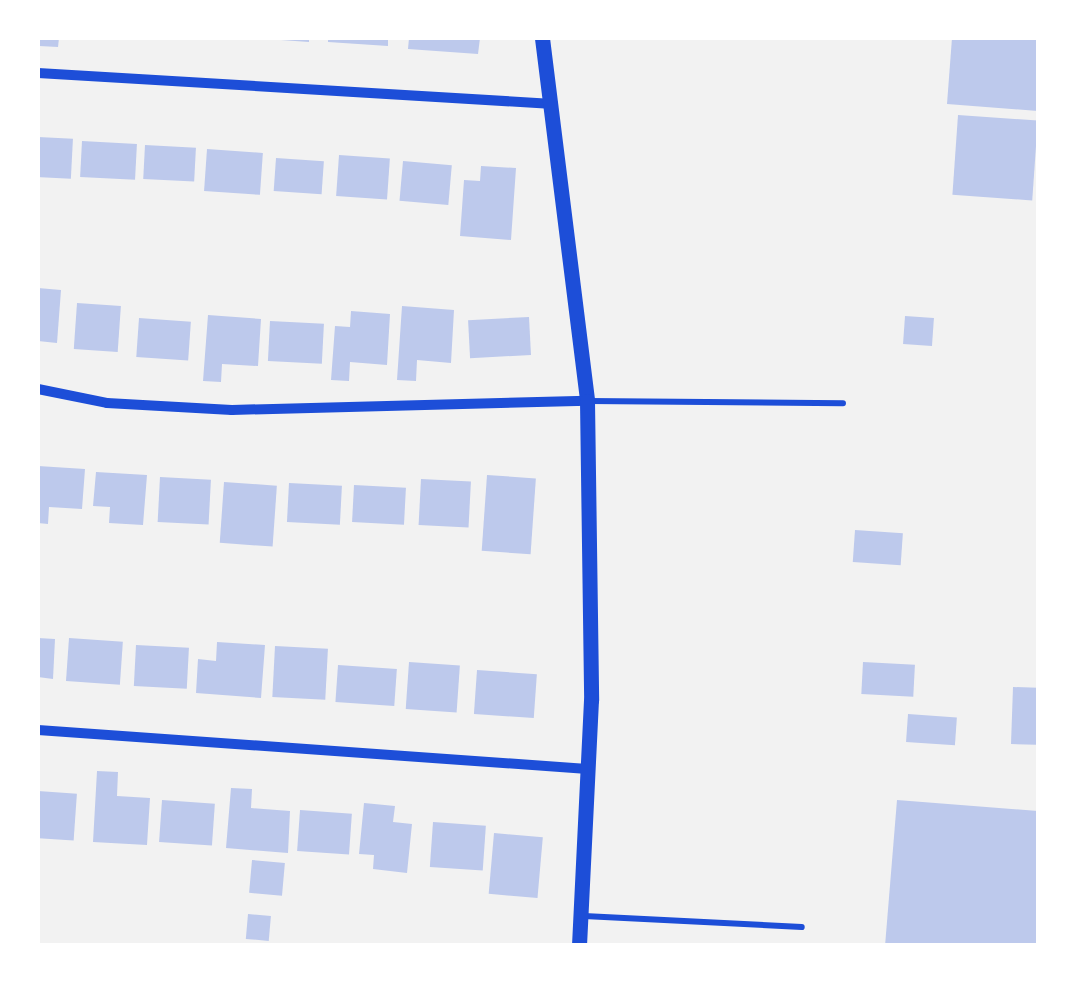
<!DOCTYPE html>
<style>
body{margin:0}
#map{position:relative;width:1076px;height:983px;overflow:hidden;background:#f2f2f2;font-family:"DM Sans",sans-serif}
div>[style]{position:absolute}
[style*='--x']{left:calc(var(--x)*1px);top:calc(var(--y)*1px);width:calc(var(--w)*1px);rotate:calc(var(--a)*1deg)}
.building>*{inset:0;background:#bdc9ec;transform-origin:0 0}
.service>*{height:6px;margin:-3px;padding:0 3px;transform-origin:3px;border-radius:3px;background:#1d4ed8}
.minor>*{height:10px;margin:-5px;padding:0 5px;transform-origin:5px;border-radius:5px;background:#1d4ed8}
.tertiary>*{height:15px;margin:-7.5px;padding:0 7.5px;transform-origin:7.5px;border-radius:7.5px;background:#1d4ed8}
span{translate:-50% -50%;white-space:nowrap;text-align:center;line-height:1.15;-webkit-text-stroke:10px #fff;paint-order:stroke}
.frame{position:absolute;inset:0;border:40px solid #fff;pointer-events:none}
</style>
<div id="map">
<div class="building">
<i style="clip-path:polygon(39px 38px,59px 38px,58px 47px,39px 46px)"></i>
<i style="clip-path:polygon(281px 38px,309px 38px,309px 42px,281px 40px)"></i>
<i style="clip-path:polygon(328px 38px,388px 38px,388px 46px,328px 42px)"></i>
<i style="clip-path:polygon(409px 38px,480px 38px,478px 54px,408px 49px)"></i>
<i style="clip-path:polygon(952px 38px,1038px 38px,1038px 111px,947px 104px)"></i>
<i style="left:958px;top:115px;width:80px;height:80px;rotate:4deg"></i>
<i style="left:38px;top:137px;width:35px;height:40px;rotate:3deg"></i>
<i style="left:82px;top:141px;width:55px;height:36px;rotate:3deg"></i>
<i style="left:145px;top:145px;width:51px;height:34px;rotate:3deg"></i>
<i style="left:207px;top:149px;width:56px;height:42px;rotate:4deg"></i>
<i style="left:339px;top:155px;width:51px;height:41px;rotate:4deg"></i>
<i style="left:276px;top:158px;width:48px;height:33px;rotate:4deg"></i>
<i style="left:403px;top:161px;width:49px;height:40px;rotate:5deg"></i>
<i style="clip-path:polygon(481px 166px,516px 168px,511px 240px,460px 236px,464px 180px,480px 181px)"></i>
<i style="clip-path:polygon(38px 288px,61px 290px,57px 343px,38px 341px)"></i>
<i style="left:77px;top:303px;width:44px;height:46px;rotate:4deg"></i>
<i style="clip-path:polygon(402px 306px,454px 310px,451px 363px,417px 360px,416px 381px,397px 380px)"></i>
<i style="clip-path:polygon(351px 311px,390px 314px,387px 365px,350px 362px,349px 381px,331px 380px,335px 326px,350px 327px)"></i>
<i style="clip-path:polygon(208px 315px,261px 319px,258px 366px,222px 364px,221px 382px,203px 381px)"></i>
<i style="left:905px;top:316px;width:29px;height:28px;rotate:4deg"></i>
<i style="left:529px;top:317px;width:38px;height:61px;rotate:87deg"></i>
<i style="left:139px;top:318px;width:52px;height:39px;rotate:4deg"></i>
<i style="left:270px;top:321px;width:54px;height:40px;rotate:3deg"></i>
<i style="clip-path:polygon(38px 466px,85px 469px,82px 509px,49px 507px,48px 524px,38px 523px)"></i>
<i style="clip-path:polygon(96px 472px,147px 475px,143px 525px,109px 523px,110px 507px,93px 506px)"></i>
<i style="left:487px;top:475px;width:49px;height:76px;rotate:4deg"></i>
<i style="left:160px;top:477px;width:51px;height:45px;rotate:3deg"></i>
<i style="left:421px;top:479px;width:50px;height:46px;rotate:3deg"></i>
<i style="left:224px;top:482px;width:53px;height:61px;rotate:4deg"></i>
<i style="left:289px;top:483px;width:53px;height:39px;rotate:3deg"></i>
<i style="left:354px;top:485px;width:52px;height:37px;rotate:3deg"></i>
<i style="left:855px;top:530px;width:48px;height:32px;rotate:4deg"></i>
<i style="clip-path:polygon(38px 638px,55px 639px,53px 679px,38px 677px)"></i>
<i style="left:69px;top:638px;width:54px;height:43px;rotate:4deg"></i>
<i style="clip-path:polygon(217px 642px,265px 645px,261px 698px,196px 693px,198px 659px,216px 661px)"></i>
<i style="left:136px;top:645px;width:53px;height:41px;rotate:3deg"></i>
<i style="left:275px;top:646px;width:53px;height:51px;rotate:3deg"></i>
<i style="left:409px;top:662px;width:51px;height:47px;rotate:4deg"></i>
<i style="left:863px;top:662px;width:52px;height:32px;rotate:3deg"></i>
<i style="left:338px;top:665px;width:59px;height:37px;rotate:4deg"></i>
<i style="left:477px;top:670px;width:60px;height:44px;rotate:4deg"></i>
<i style="left:1013px;top:687px;width:25px;height:57px;rotate:2deg"></i>
<i style="left:908px;top:714px;width:49px;height:28px;rotate:4deg"></i>
<i style="clip-path:polygon(97px 771px,118px 772px,117px 796px,150px 798px,147px 845px,93px 842px)"></i>
<i style="clip-path:polygon(231px 788px,252px 789px,251px 808px,290px 811px,288px 853px,226px 848px)"></i>
<i style="left:38px;top:791px;width:39px;height:47px;rotate:4deg"></i>
<i style="left:162px;top:800px;width:53px;height:42px;rotate:4deg"></i>
<i style="clip-path:polygon(897px 800px,1038px 811px,1038px 946px,885px 946px)"></i>
<i style="clip-path:polygon(364px 803px,395px 806px,393px 822px,412px 824px,407px 873px,373px 869px,374px 855px,359px 854px)"></i>
<i style="left:300px;top:810px;width:52px;height:41px;rotate:4deg"></i>
<i style="left:433px;top:822px;width:53px;height:45px;rotate:4deg"></i>
<i style="left:494px;top:833px;width:49px;height:61px;rotate:5deg"></i>
<i style="left:252px;top:860px;width:33px;height:33px;rotate:5deg"></i>
<i style="left:248px;top:914px;width:23px;height:25px;rotate:5deg"></i>
</div>
<div class="service">
<i style="--x:589;--y:401;--w:254;--a:0.5"></i>
<i style="--x:584;--y:916;--w:218;--a:2.9"></i>
</div>
<div class="minor">
<i style="--x:38;--y:73;--w:516;--a:3.44"></i>
<i style="--x:38;--y:389;--w:70;--a:11.5"></i>
<i style="--x:107;--y:403;--w:125;--a:3.2"></i>
<i style="--x:232;--y:410;--w:355;--a:-1.5"></i>
<i style="--x:38;--y:730;--w:551;--a:4.06"></i>
</div>
<div class="tertiary">
<i style="--x:542;--y:38;--w:366;--a:82.9"></i>
<i style="--x:587;--y:401;--w:299;--a:89.2"></i>
<i style="--x:591;--y:700;--w:246;--a:92.8"></i>
</div>
<div class="frame"></div>
</div>
